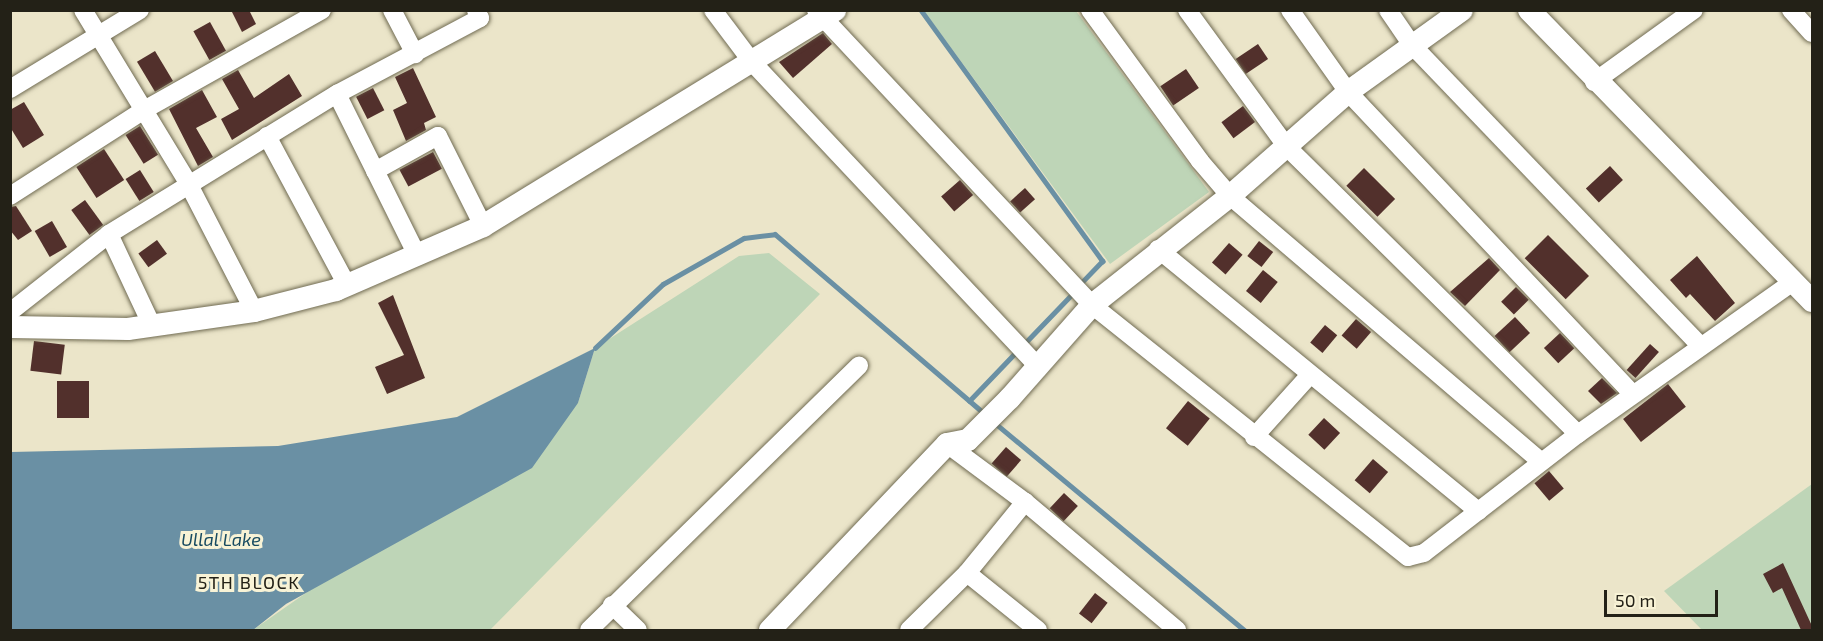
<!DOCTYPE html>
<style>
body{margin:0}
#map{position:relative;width:1823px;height:641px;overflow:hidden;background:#ebe5c9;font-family:"Exo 2",sans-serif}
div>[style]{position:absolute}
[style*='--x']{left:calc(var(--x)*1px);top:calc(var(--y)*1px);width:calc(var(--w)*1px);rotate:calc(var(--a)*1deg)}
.green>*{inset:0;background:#bed5b7}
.water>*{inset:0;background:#6a90a4}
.stream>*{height:4.5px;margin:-2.25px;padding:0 2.25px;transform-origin:2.25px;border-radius:2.25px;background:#6a90a4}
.building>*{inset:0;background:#52302c;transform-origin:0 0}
.roads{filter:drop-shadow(0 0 2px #706b52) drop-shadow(0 0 2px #706b52)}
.minor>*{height:18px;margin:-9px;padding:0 9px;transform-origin:9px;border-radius:9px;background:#fff}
.tertiary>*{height:22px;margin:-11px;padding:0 11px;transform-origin:11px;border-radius:11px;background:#fff}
span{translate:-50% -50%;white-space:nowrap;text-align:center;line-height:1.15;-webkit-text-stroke:6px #f8f3d6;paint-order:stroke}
.water-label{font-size:18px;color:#184b61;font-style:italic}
.neighbourhood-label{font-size:18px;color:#232117;letter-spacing:1.5px}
.frame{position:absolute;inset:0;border:12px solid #232117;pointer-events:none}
.scale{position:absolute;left:1604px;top:590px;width:114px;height:27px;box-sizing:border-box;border:3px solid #232117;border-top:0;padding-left:8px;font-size:18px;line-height:21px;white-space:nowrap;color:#232117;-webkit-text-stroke:4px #f8f3d6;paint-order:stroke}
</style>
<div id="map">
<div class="green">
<i style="clip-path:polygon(924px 11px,1076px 11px,1209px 192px,1110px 264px)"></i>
<i style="clip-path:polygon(769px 253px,820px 294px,490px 630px,253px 630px,578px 403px,595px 348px,739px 256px)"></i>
<i style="clip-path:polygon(1812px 484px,1812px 630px,1702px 630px,1664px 591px)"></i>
</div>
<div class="water">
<i style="clip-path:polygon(595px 348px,578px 403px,532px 468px,286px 604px,253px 630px,11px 630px,11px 452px,278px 446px,457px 417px)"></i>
</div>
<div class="stream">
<i style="--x:921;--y:10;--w:310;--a:54.1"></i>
<i style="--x:1103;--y:261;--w:35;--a:134"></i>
<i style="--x:1023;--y:345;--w:72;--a:-46.1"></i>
<i style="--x:595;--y:348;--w:93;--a:-43.3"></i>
<i style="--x:663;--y:284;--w:93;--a:-29.6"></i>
<i style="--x:744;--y:238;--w:31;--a:-7"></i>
<i style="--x:775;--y:234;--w:275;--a:40.6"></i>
<i style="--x:969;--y:401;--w:69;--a:-46.2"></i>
<i style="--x:995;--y:423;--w:324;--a:39.7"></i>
</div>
<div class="building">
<i style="clip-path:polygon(231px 10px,249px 10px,256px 24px,242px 32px)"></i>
<i style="left:210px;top:22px;width:33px;height:19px;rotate:61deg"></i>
<i style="clip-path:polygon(823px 33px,832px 44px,793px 78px,779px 62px)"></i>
<i style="left:1258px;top:44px;width:18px;height:27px;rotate:56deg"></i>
<i style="left:155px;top:51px;width:35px;height:21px;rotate:59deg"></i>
<i style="clip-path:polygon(413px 68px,436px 117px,424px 123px,426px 130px,406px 141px,393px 110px,407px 103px,395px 77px)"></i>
<i style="left:1186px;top:69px;width:23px;height:31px;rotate:56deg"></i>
<i style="clip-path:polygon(238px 70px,254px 98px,289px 74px,302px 96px,232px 140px,221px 119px,239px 109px,222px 79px)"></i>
<i style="left:373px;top:88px;width:25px;height:19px;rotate:63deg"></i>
<i style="clip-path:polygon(202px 90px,217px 117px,196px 128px,213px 157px,198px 166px,169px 109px)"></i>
<i style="clip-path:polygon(24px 102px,44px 135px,23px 148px,10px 127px,10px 110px)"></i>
<i style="left:1243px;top:106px;width:20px;height:27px;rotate:53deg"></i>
<i style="left:140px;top:126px;width:34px;height:17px;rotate:58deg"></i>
<i style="left:104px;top:149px;width:37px;height:33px;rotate:57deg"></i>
<i style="left:433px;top:152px;width:19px;height:38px;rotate:62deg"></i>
<i style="left:1610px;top:166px;width:19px;height:33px;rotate:47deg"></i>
<i style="left:1364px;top:168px;width:44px;height:25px;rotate:45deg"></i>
<i style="left:140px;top:170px;width:26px;height:17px;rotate:58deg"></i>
<i style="left:960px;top:180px;width:20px;height:25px;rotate:49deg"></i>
<i style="left:1025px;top:188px;width:15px;height:20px;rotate:48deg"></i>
<i style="left:85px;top:200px;width:31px;height:17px;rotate:54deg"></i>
<i style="clip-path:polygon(16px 206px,32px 231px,18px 240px,10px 230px,10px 207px)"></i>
<i style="left:52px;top:221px;width:30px;height:20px;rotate:60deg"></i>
<i style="left:1548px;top:235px;width:58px;height:33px;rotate:45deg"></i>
<i style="left:157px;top:240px;width:17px;height:23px;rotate:54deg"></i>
<i style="left:1259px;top:241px;width:18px;height:19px;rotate:38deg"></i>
<i style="left:1229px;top:243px;width:18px;height:26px;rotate:41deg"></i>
<i style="clip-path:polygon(1697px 256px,1735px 303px,1715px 321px,1690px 294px,1686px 298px,1670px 280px)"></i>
<i style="clip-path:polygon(1489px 258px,1500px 270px,1465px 306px,1450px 292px)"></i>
<i style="left:1263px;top:270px;width:19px;height:27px;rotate:39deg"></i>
<i style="left:1516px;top:287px;width:18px;height:21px;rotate:45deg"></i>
<i style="clip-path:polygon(393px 295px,425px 378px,387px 394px,375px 367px,404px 355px,378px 303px)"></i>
<i style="left:1515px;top:317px;width:22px;height:28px;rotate:47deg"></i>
<i style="left:1356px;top:319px;width:20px;height:22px;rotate:41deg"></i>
<i style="left:1325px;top:325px;width:16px;height:23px;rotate:40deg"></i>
<i style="left:1560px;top:333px;width:21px;height:22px;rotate:47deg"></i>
<i style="left:34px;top:341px;width:31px;height:30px;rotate:7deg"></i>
<i style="left:1650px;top:344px;width:12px;height:35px;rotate:42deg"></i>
<i style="clip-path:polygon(1602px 378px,1617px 393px,1601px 404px,1588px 391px)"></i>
<i style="left:57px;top:381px;width:32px;height:37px"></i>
<i style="left:1668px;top:384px;width:29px;height:57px;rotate:52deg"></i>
<i style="left:1188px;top:401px;width:28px;height:35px;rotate:39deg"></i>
<i style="left:1324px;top:418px;width:22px;height:23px;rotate:43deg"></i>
<i style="left:1006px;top:447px;width:20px;height:22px;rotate:41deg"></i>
<i style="left:1373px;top:459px;width:20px;height:28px;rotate:41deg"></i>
<i style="left:1549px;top:471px;width:23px;height:19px;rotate:50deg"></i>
<i style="left:1064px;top:493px;width:19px;height:21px;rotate:43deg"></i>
<i style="clip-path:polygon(1783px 563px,1812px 626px,1812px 630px,1801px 630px,1782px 588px,1773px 593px,1763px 574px)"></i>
<i style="left:1095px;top:593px;width:16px;height:26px;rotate:38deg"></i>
</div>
<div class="roads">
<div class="minor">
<i style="--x:83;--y:10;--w:202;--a:58.7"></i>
<i style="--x:188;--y:183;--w:144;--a:62.7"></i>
<i style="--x:392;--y:10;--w:50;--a:62.4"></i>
<i style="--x:713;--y:10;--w:65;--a:53.1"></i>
<i style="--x:752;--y:62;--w:418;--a:46.8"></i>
<i style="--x:816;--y:10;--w:404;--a:46.9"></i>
<i style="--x:1092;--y:305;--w:404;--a:38.6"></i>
<i style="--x:1408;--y:557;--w:16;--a:-14"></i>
<i style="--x:1424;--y:553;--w:195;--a:-37.7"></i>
<i style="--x:1578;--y:434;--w:263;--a:-35.3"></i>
<i style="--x:1090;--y:10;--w:187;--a:53.9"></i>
<i style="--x:1200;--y:161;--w:46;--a:49.4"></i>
<i style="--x:1230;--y:196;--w:409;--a:40.5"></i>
<i style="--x:1187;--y:10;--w:168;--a:53.9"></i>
<i style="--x:1286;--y:146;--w:410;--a:44.6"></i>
<i style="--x:1290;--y:10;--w:100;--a:54.7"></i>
<i style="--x:1348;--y:92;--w:415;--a:46.7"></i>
<i style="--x:1388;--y:10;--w:42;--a:55.6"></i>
<i style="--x:1412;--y:45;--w:417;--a:46.2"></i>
<i style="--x:1791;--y:10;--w:31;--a:48"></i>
<i style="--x:1594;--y:82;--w:123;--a:-35.8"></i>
<i style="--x:10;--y:89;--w:152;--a:-31.3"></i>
<i style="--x:337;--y:94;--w:180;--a:63.6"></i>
<i style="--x:267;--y:136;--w:169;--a:61.8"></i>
<i style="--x:375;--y:171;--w:72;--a:-29.1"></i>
<i style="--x:438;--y:136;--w:101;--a:63.4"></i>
<i style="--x:10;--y:196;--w:159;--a:-32.7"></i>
<i style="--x:144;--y:110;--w:204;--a:-29.3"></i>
<i style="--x:109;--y:234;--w:102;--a:64.9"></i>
<i style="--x:1158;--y:249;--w:414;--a:39.3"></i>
<i style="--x:10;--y:312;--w:126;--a:-38.2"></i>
<i style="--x:109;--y:234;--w:268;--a:-31.6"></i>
<i style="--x:337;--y:94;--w:162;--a:-28"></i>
<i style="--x:480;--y:18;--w:9;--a:-117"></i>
<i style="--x:1254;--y:437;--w:82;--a:-48"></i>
<i style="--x:947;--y:444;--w:97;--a:36.6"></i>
<i style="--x:1025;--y:502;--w:199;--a:40.1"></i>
<i style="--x:967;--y:573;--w:91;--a:38.8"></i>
<i style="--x:612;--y:605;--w:36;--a:44"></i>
<i style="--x:589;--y:630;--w:378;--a:-44.4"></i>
<i style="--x:909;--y:630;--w:81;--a:-44.5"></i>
<i style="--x:967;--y:573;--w:92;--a:-50.8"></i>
</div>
<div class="tertiary">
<i style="--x:1529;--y:10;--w:406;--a:45.8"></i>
<i style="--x:10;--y:327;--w:118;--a:1"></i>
<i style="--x:128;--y:329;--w:127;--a:-8.1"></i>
<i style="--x:254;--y:311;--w:85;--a:-14.4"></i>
<i style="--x:336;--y:290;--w:160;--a:-23.5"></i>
<i style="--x:483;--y:226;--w:413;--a:-31.5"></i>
<i style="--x:770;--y:630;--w:257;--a:-46.4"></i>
<i style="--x:947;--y:444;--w:21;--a:-11"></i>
<i style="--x:968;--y:440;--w:59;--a:-45"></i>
<i style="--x:1010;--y:398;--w:124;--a:-48.6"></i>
<i style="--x:1092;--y:305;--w:176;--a:-38.3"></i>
<i style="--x:1230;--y:196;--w:157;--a:-41.4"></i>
<i style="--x:1348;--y:92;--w:140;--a:-35.7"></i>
</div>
</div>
<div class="water-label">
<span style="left:221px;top:539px">Ullal Lake</span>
</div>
<div class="neighbourhood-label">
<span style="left:249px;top:582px">5TH BLOCK</span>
</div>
<div class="frame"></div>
<div class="scale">50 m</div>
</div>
